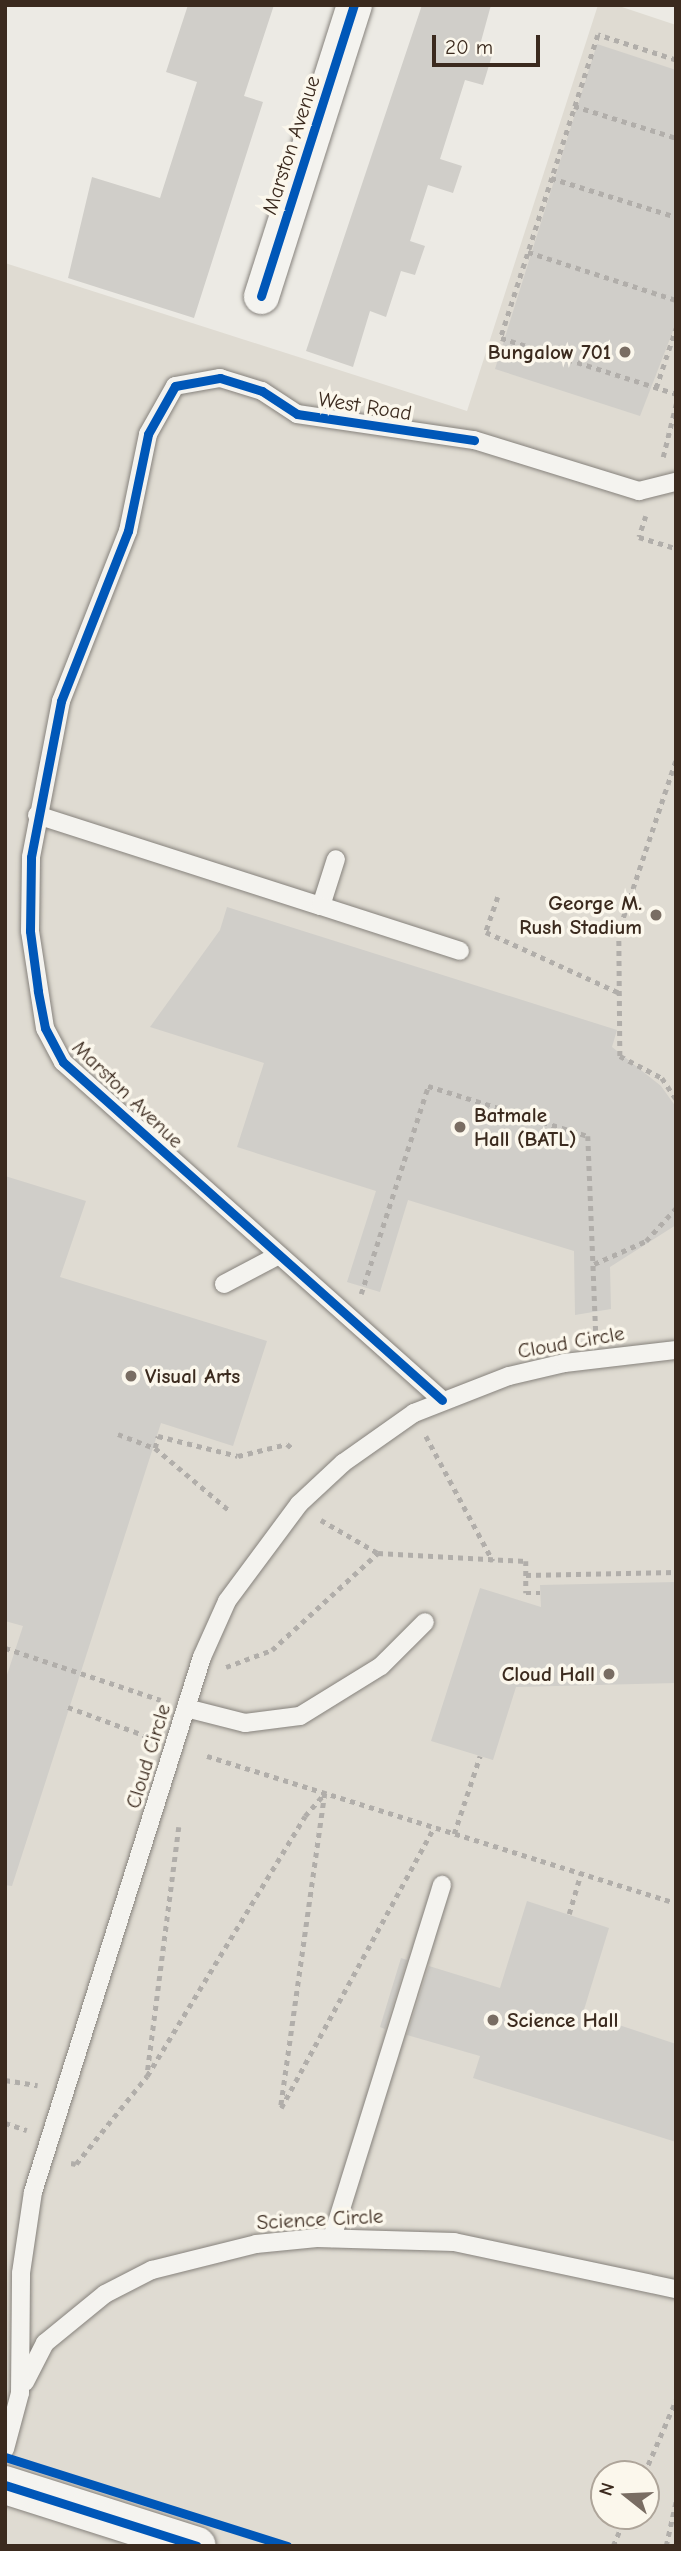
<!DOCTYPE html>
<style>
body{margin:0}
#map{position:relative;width:681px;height:2551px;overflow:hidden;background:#eceae4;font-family:"Comic Neue",sans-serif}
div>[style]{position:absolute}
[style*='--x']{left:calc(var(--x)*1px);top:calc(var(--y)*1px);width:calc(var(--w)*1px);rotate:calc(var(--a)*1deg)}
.built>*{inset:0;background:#dfdbd2}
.building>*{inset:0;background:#d0cec9}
.path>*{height:4.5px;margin-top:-2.25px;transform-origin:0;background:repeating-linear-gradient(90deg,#b1aeaa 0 5px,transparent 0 10px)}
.roads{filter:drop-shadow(0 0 2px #86827c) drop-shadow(0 0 2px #86827c)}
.service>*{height:18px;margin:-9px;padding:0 9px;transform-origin:9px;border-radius:9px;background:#f4f3ef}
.minor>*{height:35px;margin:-17.5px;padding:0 17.5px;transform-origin:17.5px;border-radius:17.5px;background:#f4f3ef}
.tertiary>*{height:38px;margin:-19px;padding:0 19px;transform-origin:19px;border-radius:19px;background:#f4f3ef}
.cycleway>*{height:9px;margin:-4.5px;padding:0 4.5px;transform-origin:4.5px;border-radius:4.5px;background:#0057b8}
.dots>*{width:19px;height:19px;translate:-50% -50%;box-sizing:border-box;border:4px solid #fbf7ec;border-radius:50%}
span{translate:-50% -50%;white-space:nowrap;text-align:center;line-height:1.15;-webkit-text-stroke:7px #fbf7ec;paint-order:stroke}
.street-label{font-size:21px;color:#3b2a1e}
.poi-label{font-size:21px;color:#3b2a1e;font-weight:700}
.right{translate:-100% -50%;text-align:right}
.left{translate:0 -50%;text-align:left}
.frame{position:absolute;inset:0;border:7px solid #3b2a1e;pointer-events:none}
.north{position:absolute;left:590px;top:2460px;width:70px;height:70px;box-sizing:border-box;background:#fbf7ec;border:2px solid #aea59a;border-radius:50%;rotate:288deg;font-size:19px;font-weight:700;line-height:28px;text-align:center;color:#3b2a1e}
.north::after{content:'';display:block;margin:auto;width:24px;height:32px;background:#796d63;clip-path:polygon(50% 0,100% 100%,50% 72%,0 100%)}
.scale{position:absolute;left:432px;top:35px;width:108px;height:32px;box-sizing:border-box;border:4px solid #3b2a1e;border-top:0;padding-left:9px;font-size:21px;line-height:24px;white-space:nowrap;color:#3b2a1e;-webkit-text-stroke:5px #fbf7ec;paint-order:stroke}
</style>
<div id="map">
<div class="built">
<i style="clip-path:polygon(evenodd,598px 5px,616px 5px,676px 25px,676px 2546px,5px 2546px,5px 263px,467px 411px,598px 5px,604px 2474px,646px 2474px,646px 2516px,604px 2516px,604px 2474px)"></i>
</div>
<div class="building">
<i style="clip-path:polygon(188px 5px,274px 5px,244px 96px,263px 102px,194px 318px,68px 278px,92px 177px,160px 198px,197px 82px,166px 72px)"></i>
<i style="clip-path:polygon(422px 5px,491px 5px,480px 45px,494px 49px,483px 85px,465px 80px,440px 159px,462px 166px,453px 193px,428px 185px,410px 241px,425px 246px,415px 275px,401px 271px,386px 317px,370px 311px,353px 367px,306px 351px)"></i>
<i style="clip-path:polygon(597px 44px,676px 70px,676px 323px,640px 416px,495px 369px)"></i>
<i style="clip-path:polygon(227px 907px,617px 1030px,612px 1047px,661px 1086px,676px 1107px,676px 1225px,610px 1267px,611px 1309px,575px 1315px,574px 1251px,408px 1200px,380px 1292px,347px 1282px,376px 1191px,237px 1147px,264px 1063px,150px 1027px,220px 930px)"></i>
<i style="clip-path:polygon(5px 1176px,86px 1201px,60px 1277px,267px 1341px,233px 1446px,161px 1423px,12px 1886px,5px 1885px,5px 1681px,23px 1626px,5px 1621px)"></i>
<i style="clip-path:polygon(676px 1582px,676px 1683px,516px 1687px,493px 1760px,431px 1741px,480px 1588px,541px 1607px,540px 1585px)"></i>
<i style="clip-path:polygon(527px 1901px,609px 1928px,583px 2013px,676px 2044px,676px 2142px,473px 2078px,480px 2056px,407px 2035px,429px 1966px,500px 1988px)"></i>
<i style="clip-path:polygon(401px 1958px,407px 1960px,385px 2029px,380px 2027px)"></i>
</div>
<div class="path">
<i style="--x:676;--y:60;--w:82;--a:-162.2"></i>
<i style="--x:598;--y:35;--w:318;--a:107.8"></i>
<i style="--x:501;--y:338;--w:184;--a:17.7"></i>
<i style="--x:574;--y:106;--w:107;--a:17.4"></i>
<i style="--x:551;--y:178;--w:131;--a:17.3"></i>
<i style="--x:528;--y:252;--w:156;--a:18"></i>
<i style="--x:656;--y:388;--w:63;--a:-71.6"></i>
<i style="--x:663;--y:457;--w:55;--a:-76.2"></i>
<i style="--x:646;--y:516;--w:22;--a:108"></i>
<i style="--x:639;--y:537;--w:39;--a:17"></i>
<i style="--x:676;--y:761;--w:179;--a:108.5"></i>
<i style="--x:619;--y:931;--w:125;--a:89.5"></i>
<i style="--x:620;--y:1056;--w:47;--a:27.6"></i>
<i style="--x:662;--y:1078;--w:25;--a:56"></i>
<i style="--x:498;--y:897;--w:37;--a:109"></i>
<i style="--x:486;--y:932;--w:147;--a:24.5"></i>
<i style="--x:594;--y:1264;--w:57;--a:-23.9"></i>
<i style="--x:646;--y:1241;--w:45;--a:-47.7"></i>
<i style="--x:361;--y:1294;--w:219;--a:-72.1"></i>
<i style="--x:428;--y:1086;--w:168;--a:17.4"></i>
<i style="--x:588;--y:1136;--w:197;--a:87.7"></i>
<i style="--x:118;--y:1434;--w:40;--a:21"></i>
<i style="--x:155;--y:1448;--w:99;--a:40.1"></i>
<i style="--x:426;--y:1436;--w:142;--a:61.8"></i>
<i style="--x:155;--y:1448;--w:12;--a:-76"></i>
<i style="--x:158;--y:1436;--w:82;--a:14"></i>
<i style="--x:238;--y:1456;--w:50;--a:-13.8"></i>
<i style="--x:287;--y:1444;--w:8;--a:40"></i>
<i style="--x:321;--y:1520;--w:66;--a:30.1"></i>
<i style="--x:526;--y:1575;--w:150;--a:-1.1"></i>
<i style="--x:5;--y:1648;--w:164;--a:18.4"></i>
<i style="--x:226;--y:1667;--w:49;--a:-20.3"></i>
<i style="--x:272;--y:1650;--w:144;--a:-42.5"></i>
<i style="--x:378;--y:1553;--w:148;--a:3.1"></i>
<i style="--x:526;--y:1561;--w:32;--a:90"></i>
<i style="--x:526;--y:1593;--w:14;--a:0"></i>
<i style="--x:68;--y:1707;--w:86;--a:20.3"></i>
<i style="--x:207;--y:1756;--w:491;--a:17.4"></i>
<i style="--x:179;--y:1827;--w:251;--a:97.3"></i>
<i style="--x:147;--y:2076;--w:304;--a:-58.7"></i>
<i style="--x:305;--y:1816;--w:30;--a:-49"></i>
<i style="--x:325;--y:1793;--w:318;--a:98"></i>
<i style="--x:281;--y:2108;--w:320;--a:-61.4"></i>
<i style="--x:454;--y:1834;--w:82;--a:-71.6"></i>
<i style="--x:569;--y:1914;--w:43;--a:-73.7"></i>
<i style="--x:5;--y:2080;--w:33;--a:9"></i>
<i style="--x:5;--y:2123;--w:23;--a:18"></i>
<i style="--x:71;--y:2163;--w:5;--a:11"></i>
<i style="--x:76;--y:2164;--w:113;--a:-51.1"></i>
<i style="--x:644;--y:2474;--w:81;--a:-66.6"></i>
<i style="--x:613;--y:2546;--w:33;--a:-67"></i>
<i style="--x:666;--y:2546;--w:46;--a:-77.5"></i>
</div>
<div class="roads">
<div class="service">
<i style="--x:37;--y:815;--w:298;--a:17.8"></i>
<i style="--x:321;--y:906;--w:49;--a:-72.3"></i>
<i style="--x:321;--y:906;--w:146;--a:17.9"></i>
<i style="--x:224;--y:1284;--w:60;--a:-27.8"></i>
<i style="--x:442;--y:1400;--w:508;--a:-138.27"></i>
<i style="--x:63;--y:1062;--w:38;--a:-118"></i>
<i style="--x:45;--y:1028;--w:98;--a:-98.8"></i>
<i style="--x:30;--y:931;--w:74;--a:-89.2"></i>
<i style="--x:31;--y:857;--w:159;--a:-79.1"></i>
<i style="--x:61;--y:701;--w:183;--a:-68.5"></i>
<i style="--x:128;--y:531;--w:99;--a:-78.3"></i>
<i style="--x:148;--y:434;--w:55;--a:-60.6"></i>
<i style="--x:175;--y:386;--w:46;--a:-10.1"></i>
<i style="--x:220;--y:378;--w:44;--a:17.2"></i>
<i style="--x:262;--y:391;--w:42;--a:33.3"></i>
<i style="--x:297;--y:414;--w:179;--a:8.4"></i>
<i style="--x:474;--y:440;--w:173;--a:17.2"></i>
<i style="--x:639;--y:491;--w:38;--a:-14"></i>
<i style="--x:186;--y:1708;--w:61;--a:14.3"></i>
<i style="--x:245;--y:1723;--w:55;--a:-7.3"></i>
<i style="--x:300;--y:1716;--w:95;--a:-31.7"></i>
<i style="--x:381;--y:1666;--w:62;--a:-45"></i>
<i style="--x:332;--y:2238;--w:370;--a:-72.7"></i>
<i style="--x:25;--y:2382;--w:44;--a:-62.9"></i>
<i style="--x:45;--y:2343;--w:77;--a:-39.2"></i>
<i style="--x:105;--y:2294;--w:53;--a:-27.1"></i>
<i style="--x:152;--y:2270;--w:107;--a:-14"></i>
<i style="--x:256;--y:2244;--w:61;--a:-5.6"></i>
<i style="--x:317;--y:2238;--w:137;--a:1.7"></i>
<i style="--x:454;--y:2242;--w:227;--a:12"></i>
<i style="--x:5;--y:2449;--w:58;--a:-75"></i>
<i style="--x:20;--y:2393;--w:120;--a:-89.5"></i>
<i style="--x:21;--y:2273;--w:82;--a:-81.6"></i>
<i style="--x:33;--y:2192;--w:561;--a:-72.47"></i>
<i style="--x:202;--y:1657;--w:61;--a:-65.9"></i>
<i style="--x:227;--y:1601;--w:121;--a:-53.4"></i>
<i style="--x:299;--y:1504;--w:60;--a:-43"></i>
<i style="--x:343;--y:1463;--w:87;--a:-35.2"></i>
<i style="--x:414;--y:1413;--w:102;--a:-21.3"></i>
<i style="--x:509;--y:1376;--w:57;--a:-13.1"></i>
<i style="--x:565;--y:1363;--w:112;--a:-6.7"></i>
</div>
<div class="minor">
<i style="--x:261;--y:296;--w:305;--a:-72.3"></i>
</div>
<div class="tertiary">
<i style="--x:5;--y:2485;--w:201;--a:17.6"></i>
</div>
</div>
<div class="cycleway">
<i style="--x:261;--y:296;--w:305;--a:-72.3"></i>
<i style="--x:442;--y:1400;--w:508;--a:-138.27"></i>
<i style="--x:63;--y:1062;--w:38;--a:-118"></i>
<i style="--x:45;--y:1028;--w:38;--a:-101"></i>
<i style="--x:38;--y:991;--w:61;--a:-97.6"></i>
<i style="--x:30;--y:931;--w:74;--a:-89.2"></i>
<i style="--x:31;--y:857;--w:159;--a:-79.1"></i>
<i style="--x:61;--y:701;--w:183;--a:-68.5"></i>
<i style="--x:128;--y:531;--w:99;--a:-78.3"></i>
<i style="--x:148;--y:434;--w:55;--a:-60.6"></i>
<i style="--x:175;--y:386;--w:46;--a:-10.1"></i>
<i style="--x:220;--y:378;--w:44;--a:17.2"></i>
<i style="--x:262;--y:391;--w:42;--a:33.3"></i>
<i style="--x:297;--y:414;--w:179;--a:8.4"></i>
<i style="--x:5;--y:2457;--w:296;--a:17.5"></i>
<i style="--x:5;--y:2485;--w:201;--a:17.6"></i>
</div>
<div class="dots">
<i style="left:625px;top:352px;background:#796d63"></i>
<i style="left:656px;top:915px;background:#796d63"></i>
<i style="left:460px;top:1127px;background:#796d63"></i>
<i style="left:131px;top:1376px;background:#796d63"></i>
<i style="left:609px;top:1674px;background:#796d63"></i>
<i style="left:493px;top:2020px;background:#796d63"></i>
</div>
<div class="street-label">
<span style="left:291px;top:145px;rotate:-72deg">Marston Avenue</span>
<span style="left:365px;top:406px;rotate:9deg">West Road</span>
<span style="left:128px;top:1094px;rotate:44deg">Marston Avenue</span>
<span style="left:571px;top:1342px;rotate:-10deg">Cloud Circle</span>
<span style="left:148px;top:1756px;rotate:-73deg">Cloud Circle</span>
<span style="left:320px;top:2219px;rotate:-3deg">Science Circle</span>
</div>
<div class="poi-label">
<span class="right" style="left:611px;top:352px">Bungalow 701</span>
<span class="right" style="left:642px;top:915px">George M.<br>Rush Stadium</span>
<span class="left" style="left:474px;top:1127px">Batmale<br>Hall (BATL)</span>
<span class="left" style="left:145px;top:1376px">Visual Arts</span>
<span class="right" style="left:595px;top:1674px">Cloud Hall</span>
<span class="left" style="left:507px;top:2020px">Science Hall</span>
</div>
<div class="frame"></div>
<div class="north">N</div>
<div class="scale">20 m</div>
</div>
